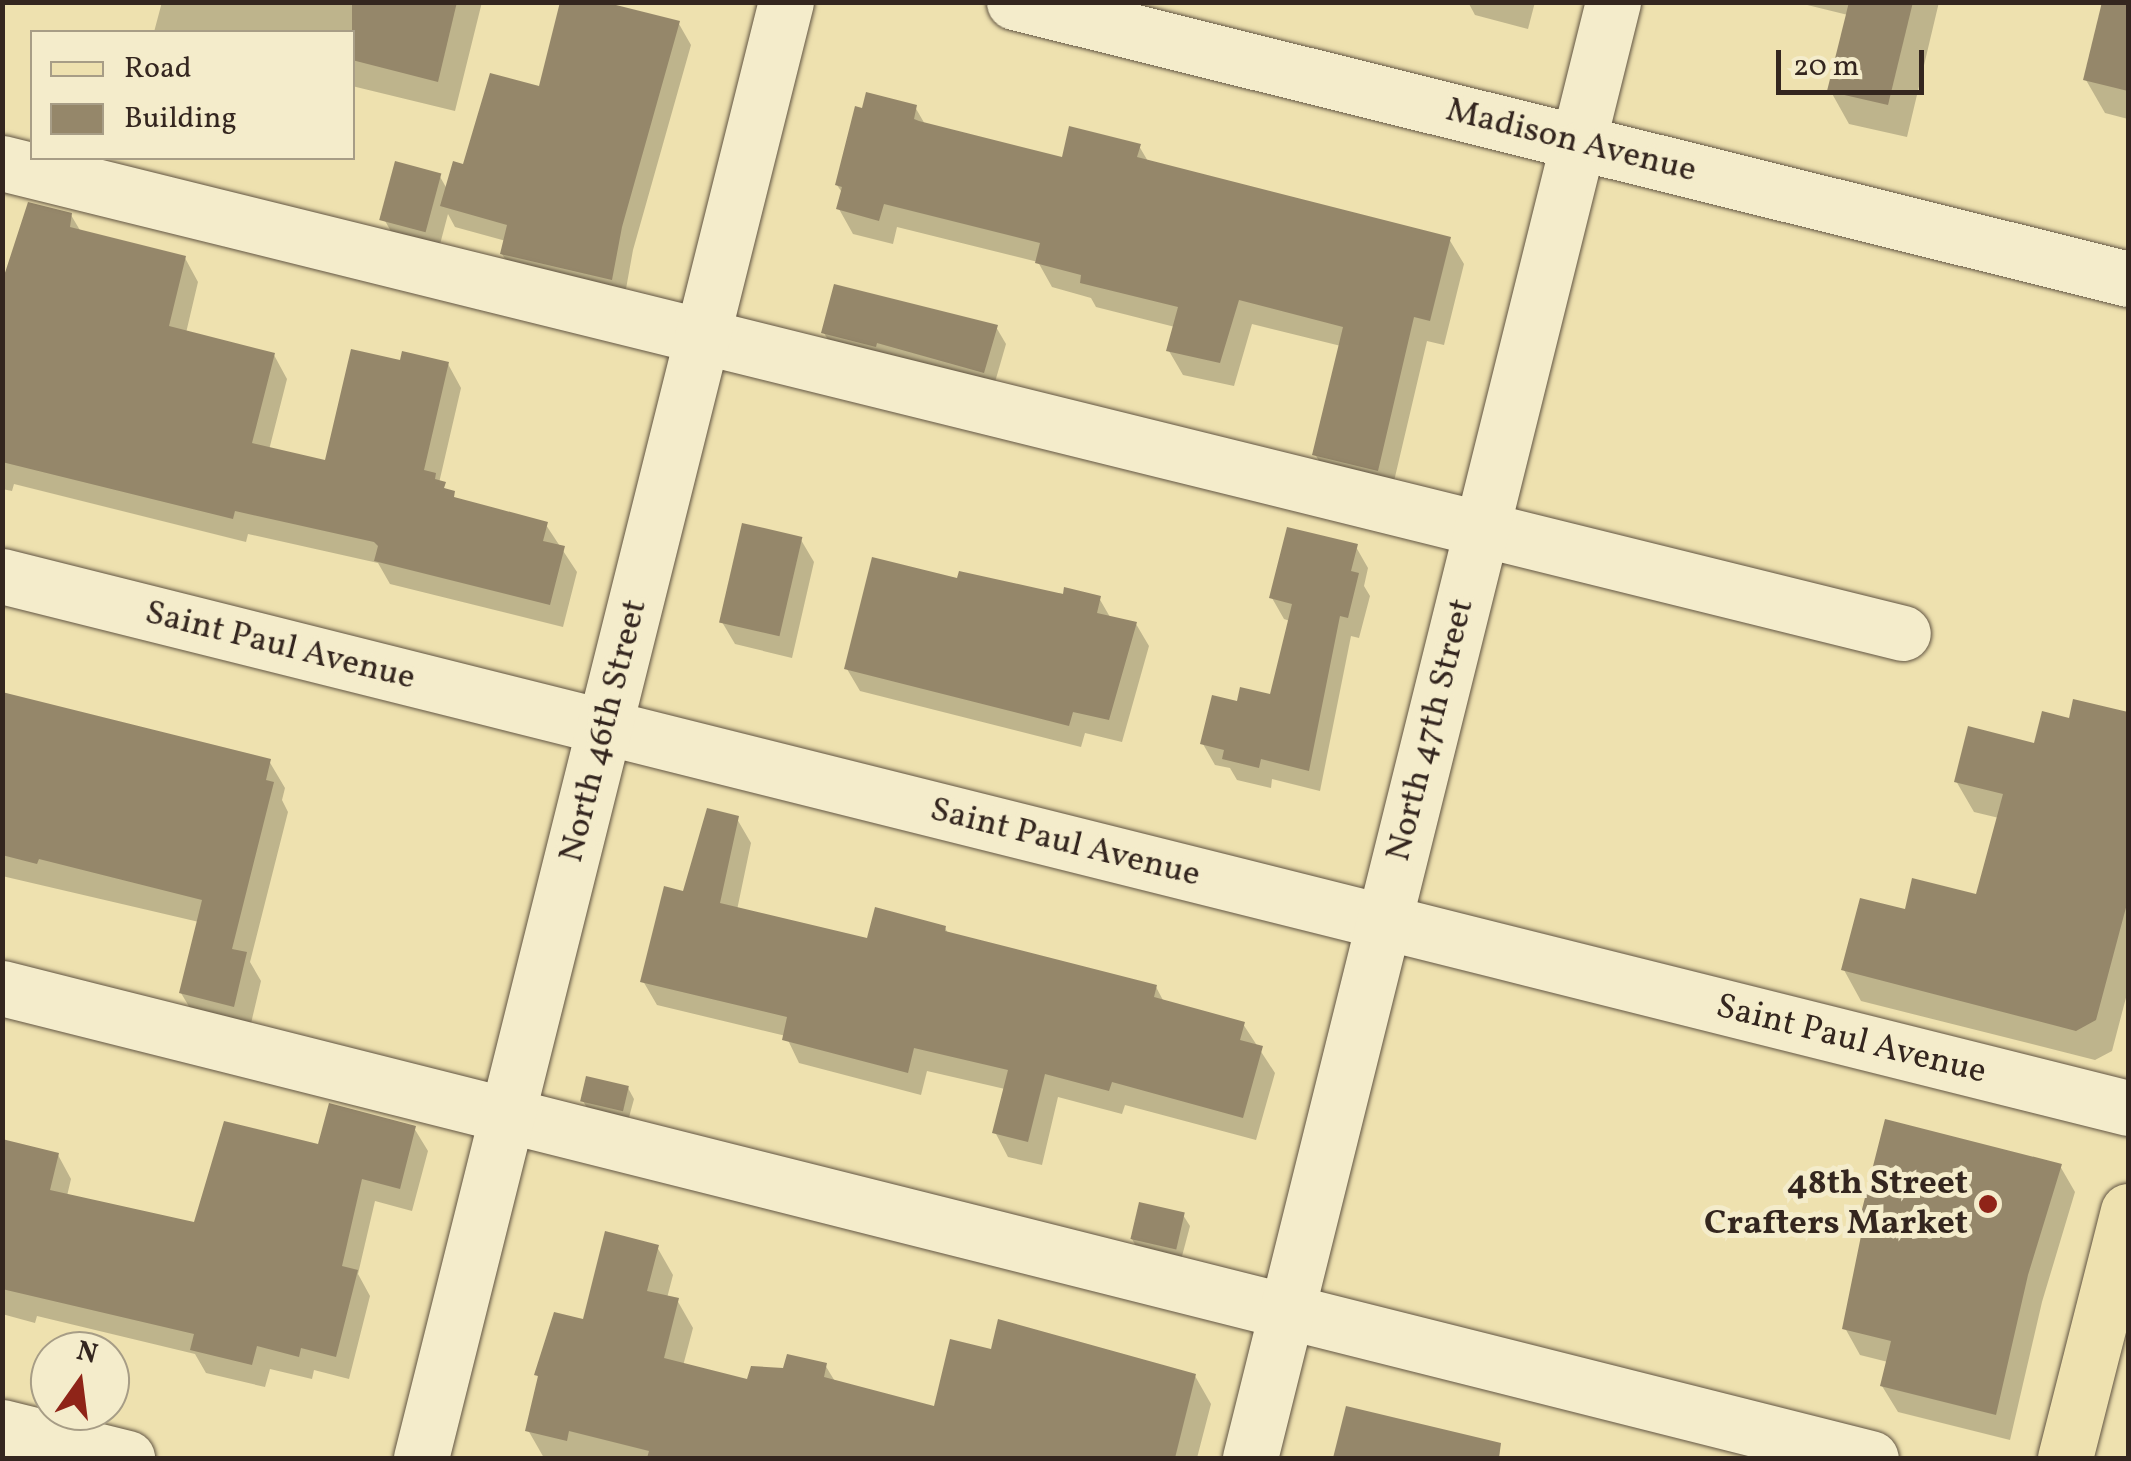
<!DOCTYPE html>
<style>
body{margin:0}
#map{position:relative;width:2131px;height:1461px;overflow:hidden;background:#eee1af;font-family:Vollkorn,serif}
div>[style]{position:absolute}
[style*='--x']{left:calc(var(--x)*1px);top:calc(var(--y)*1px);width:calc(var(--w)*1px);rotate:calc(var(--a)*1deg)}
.shadow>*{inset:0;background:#0003}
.building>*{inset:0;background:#95876a;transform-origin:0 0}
.roads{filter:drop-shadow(0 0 2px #625543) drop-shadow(0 0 2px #625543)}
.minor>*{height:55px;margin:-27.5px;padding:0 27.5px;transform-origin:27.5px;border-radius:27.5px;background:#f4eccb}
.major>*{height:55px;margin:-27.5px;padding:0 27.5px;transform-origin:27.5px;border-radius:27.5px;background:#eee1af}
.dots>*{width:28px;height:28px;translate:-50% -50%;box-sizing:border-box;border:5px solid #f4eccb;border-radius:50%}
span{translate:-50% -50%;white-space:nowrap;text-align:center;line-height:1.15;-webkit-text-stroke:10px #f4eccb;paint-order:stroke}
.street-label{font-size:35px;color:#34261f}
.poi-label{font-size:35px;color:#34261f;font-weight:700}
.right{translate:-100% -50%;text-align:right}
.frame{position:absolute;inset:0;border:5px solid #34261f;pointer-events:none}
.legend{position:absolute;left:30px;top:30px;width:325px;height:130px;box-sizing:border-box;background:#f4eccb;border:2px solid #a79d86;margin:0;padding:12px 18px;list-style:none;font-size:30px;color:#34261f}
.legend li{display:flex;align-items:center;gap:20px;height:50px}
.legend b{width:50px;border:2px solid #a79d86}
.north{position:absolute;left:30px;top:1331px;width:100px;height:100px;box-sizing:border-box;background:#f4eccb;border:2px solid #a79d86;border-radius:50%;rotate:14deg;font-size:28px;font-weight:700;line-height:40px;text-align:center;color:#34261f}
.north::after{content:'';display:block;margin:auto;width:35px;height:45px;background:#8f2418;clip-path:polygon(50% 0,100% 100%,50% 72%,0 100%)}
.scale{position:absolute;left:1776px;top:50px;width:148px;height:45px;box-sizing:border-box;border:5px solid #34261f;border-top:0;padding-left:12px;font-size:30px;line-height:35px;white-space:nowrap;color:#34261f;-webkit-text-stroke:8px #f4eccb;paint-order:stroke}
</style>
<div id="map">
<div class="shadow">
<i style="clip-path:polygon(162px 2px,482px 2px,455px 111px,352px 86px,352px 32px,154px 32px)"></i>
<i style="clip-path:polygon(1468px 2px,1535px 2px,1528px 29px,1475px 15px)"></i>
<i style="clip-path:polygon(1795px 2px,1939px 2px,1907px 137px,1849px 124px,1830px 90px,1848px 15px)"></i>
<i style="clip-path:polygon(2105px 2px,2128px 2px,2128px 119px,2105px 113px,2086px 80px)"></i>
<i style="clip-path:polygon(679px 24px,691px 45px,633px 250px,624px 300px,515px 275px,502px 254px,506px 241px,455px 227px,448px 214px,438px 252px,397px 242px,384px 219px,439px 175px,447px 189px,541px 89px)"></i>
<i style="clip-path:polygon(915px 107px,926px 126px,1064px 160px,1139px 146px,1149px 163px,1449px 239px,1464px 264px,1444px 345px,1427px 341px,1391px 494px,1329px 479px,1315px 454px,1341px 346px,1252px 324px,1234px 386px,1183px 375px,1169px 351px,1175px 327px,1096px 307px,1091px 298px,1052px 287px,1038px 262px,897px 227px,893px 244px,853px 234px,839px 209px,843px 194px,837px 185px)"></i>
<i style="clip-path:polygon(71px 215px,81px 232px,185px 258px,198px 282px,186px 333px,274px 355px,287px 379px,269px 450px,327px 463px,402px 363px,448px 364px,461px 388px,439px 483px,458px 501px,546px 525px,577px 572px,563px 627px,390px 584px,378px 563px,248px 534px,246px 542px,14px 484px,12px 491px,2px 489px,2px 297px)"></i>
<i style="clip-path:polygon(996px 327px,1006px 344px,993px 389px,834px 350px,824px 333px)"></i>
<i style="clip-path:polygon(801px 540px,814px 562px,792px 658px,735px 644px,722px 622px)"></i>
<i style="clip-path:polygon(1356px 547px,1368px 568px,1364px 586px,1370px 596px,1359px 638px,1351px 636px,1320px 791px,1272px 779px,1271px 788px,1237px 780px,1230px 768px,1215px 765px,1203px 744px,1239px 704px,1272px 697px,1290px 621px,1284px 619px,1272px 598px)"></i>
<i style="clip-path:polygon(959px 582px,1099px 598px,1110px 617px,1136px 624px,1149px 646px,1122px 742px,1085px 733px,1081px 747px,860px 691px,847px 669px)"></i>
<i style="clip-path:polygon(2px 695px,269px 761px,285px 788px,282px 800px,288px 812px,250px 962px,261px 981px,249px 1032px,197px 1020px,181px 993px,199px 922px,2px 876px)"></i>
<i style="clip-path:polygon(2075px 702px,2128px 715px,2128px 990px,2112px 1051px,2095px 1060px,1861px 1001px,1844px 970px,1906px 912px,1978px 897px,1999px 818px,1974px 812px,1956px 781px,2036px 746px,2071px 721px)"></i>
<i style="clip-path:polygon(737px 819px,751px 843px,737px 910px,869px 941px,945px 928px,949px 935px,1156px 987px,1164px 1002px,1243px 1024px,1275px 1073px,1256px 1140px,1125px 1105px,1122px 1114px,1058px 1097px,1042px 1165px,1008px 1157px,995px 1132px,1005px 1089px,927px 1071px,921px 1095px,799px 1063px,786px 1036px,657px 1005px,643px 981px,685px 894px)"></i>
<i style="clip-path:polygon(628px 1088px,634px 1099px,628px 1121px,589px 1111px,583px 1101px)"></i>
<i style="clip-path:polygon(414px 1128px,428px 1151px,412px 1211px,375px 1201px,358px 1274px,370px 1296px,349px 1379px,314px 1370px,312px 1379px,270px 1369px,265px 1387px,206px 1373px,195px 1354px,37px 1316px,35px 1323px,2px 1314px,2px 1142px,58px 1155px,71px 1179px,67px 1196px,196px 1225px,320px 1147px)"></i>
<i style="clip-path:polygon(2060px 1166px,2075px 1192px,2042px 1302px,2010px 1440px,1898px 1412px,1882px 1386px,1888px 1362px,1860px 1355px,1845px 1328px,1864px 1236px,1860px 1229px)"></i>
<i style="clip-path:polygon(1183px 1215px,1190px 1226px,1181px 1260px,1138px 1250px,1132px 1239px)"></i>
<i style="clip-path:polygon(657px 1247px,673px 1275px,667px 1298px,677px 1300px,693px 1328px,683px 1366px,749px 1382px,825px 1365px,836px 1383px,936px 1409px,992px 1352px,1195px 1376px,1211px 1404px,1197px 1458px,544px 1458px,528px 1430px,540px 1380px,537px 1375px)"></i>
<i style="clip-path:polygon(1348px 1409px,1437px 1431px,1453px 1458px,1336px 1458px)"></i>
</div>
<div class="building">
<i style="clip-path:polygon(352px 2px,457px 2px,438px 82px,352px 60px)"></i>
<i style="clip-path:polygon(560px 2px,604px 2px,680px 21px,622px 227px,612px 280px,500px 254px,507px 225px,440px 206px,453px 161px,463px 164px,490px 73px,539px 86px)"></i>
<i style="clip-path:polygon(1849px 2px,1913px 2px,1888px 105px,1827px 91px)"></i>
<i style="clip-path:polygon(2102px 2px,2128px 2px,2128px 91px,2083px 80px)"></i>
<i style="clip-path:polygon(866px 92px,917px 105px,914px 119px,919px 121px,1062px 157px,1069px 126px,1141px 144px,1137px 157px,1451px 237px,1430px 321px,1414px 317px,1378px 471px,1312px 455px,1343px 327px,1239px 300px,1220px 363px,1166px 351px,1178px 307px,1080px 283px,1081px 275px,1035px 263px,1040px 243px,884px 204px,879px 221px,836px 209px,842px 187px,835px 185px,855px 106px,862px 108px)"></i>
<i style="left:395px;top:161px;width:48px;height:61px;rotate:15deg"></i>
<i style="clip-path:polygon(28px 202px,72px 213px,70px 227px,186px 256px,169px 326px,275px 353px,252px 443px,325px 460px,351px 349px,400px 360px,402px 351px,449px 362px,424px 470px,436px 473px,435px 479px,446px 482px,444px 488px,455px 491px,454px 497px,548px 522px,543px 541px,565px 546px,550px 605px,374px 561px,378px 546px,374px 542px,235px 511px,233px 519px,2px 462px,2px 282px)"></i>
<i style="clip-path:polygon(834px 284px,998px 325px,984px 373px,877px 343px,876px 347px,821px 333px)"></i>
<i style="left:742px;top:523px;width:62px;height:102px;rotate:13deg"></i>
<i style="clip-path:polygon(1287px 527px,1358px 544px,1351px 571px,1359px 573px,1348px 618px,1340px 616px,1309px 771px,1261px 759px,1259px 768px,1222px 759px,1224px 750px,1200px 744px,1212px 695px,1237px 701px,1240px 687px,1270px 694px,1292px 604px,1269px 598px)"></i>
<i style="clip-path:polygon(872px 557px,957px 578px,959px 571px,1063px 594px,1064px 587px,1101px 596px,1097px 613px,1137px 622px,1109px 720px,1073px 712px,1069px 726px,844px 669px)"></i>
<i style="clip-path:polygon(2px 692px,271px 759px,266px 780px,274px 782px,232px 949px,247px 952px,234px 1007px,179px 993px,202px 900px,39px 859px,37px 864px,2px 855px)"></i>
<i style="clip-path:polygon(2073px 699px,2128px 712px,2128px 900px,2096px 1020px,2076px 1031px,1841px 970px,1860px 898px,1905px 909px,1912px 878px,1976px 894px,2003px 794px,1954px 782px,1968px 726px,2034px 743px,2042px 711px,2069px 718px)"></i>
<i style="clip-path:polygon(707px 808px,739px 816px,720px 903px,867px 938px,875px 907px,946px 926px,945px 931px,1157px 985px,1154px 997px,1245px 1022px,1240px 1040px,1263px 1046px,1243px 1118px,1112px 1082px,1109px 1091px,1045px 1074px,1028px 1142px,992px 1133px,1008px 1070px,914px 1048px,908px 1073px,782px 1040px,787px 1017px,640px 982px,664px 886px,683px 891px)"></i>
<i style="left:586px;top:1076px;width:44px;height:26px;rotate:13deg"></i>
<i style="clip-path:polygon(329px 1103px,416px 1126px,400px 1189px,362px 1179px,342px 1266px,358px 1270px,336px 1357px,301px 1348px,299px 1357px,257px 1346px,252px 1365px,190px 1350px,194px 1334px,2px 1289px,2px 1139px,59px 1153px,50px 1190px,194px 1222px,224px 1121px,318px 1144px)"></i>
<i style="clip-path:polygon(1885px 1119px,2062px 1164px,2028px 1275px,1996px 1415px,1880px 1386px,1891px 1341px,1842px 1329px,1862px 1231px,1857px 1229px)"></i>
<i style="left:1139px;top:1202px;width:47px;height:38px;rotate:13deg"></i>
<i style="clip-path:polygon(605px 1231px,659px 1245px,647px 1291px,679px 1298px,664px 1358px,747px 1379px,751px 1366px,783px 1368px,787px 1354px,827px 1363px,824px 1377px,934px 1406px,950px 1339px,991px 1349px,998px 1319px,1196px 1374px,1175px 1458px,647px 1458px,649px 1451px,569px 1431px,567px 1441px,525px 1431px,538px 1376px,534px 1375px,554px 1312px,583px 1319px)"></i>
<i style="clip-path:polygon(1346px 1406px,1501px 1443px,1499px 1458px,1333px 1458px)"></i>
</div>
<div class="roads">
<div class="minor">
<i style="--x:1014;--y:2;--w:1148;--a:13.96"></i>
<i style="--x:2;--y:163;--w:1958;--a:13.89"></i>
<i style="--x:2;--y:576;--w:2192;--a:14.05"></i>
<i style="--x:2;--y:988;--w:1927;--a:14.12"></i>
<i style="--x:2;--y:1427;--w:129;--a:13.9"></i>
<i style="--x:421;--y:1458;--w:1501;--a:-75.93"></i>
<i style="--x:1250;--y:1458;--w:1501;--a:-76"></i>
</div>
<div class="major">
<i style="--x:2065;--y:1458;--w:255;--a:-75.7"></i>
</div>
</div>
<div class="dots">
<i style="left:1988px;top:1204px;background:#8f2418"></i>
</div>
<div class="street-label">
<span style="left:1571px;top:141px;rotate:14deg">Madison Avenue</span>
<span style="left:280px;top:646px;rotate:14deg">Saint Paul Avenue</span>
<span style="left:1431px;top:730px;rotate:-76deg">North 47th Street</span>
<span style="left:604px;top:731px;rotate:-76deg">North 46th Street</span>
<span style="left:1065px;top:843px;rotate:14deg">Saint Paul Avenue</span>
<span style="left:1851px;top:1040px;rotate:14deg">Saint Paul Avenue</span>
</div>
<div class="poi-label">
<span class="right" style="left:1968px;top:1204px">48th Street<br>Crafters Market</span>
</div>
<div class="frame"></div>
<ul class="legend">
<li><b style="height:12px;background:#eee1af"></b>Road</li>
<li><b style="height:28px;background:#95876a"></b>Building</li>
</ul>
<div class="north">N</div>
<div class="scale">20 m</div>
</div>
